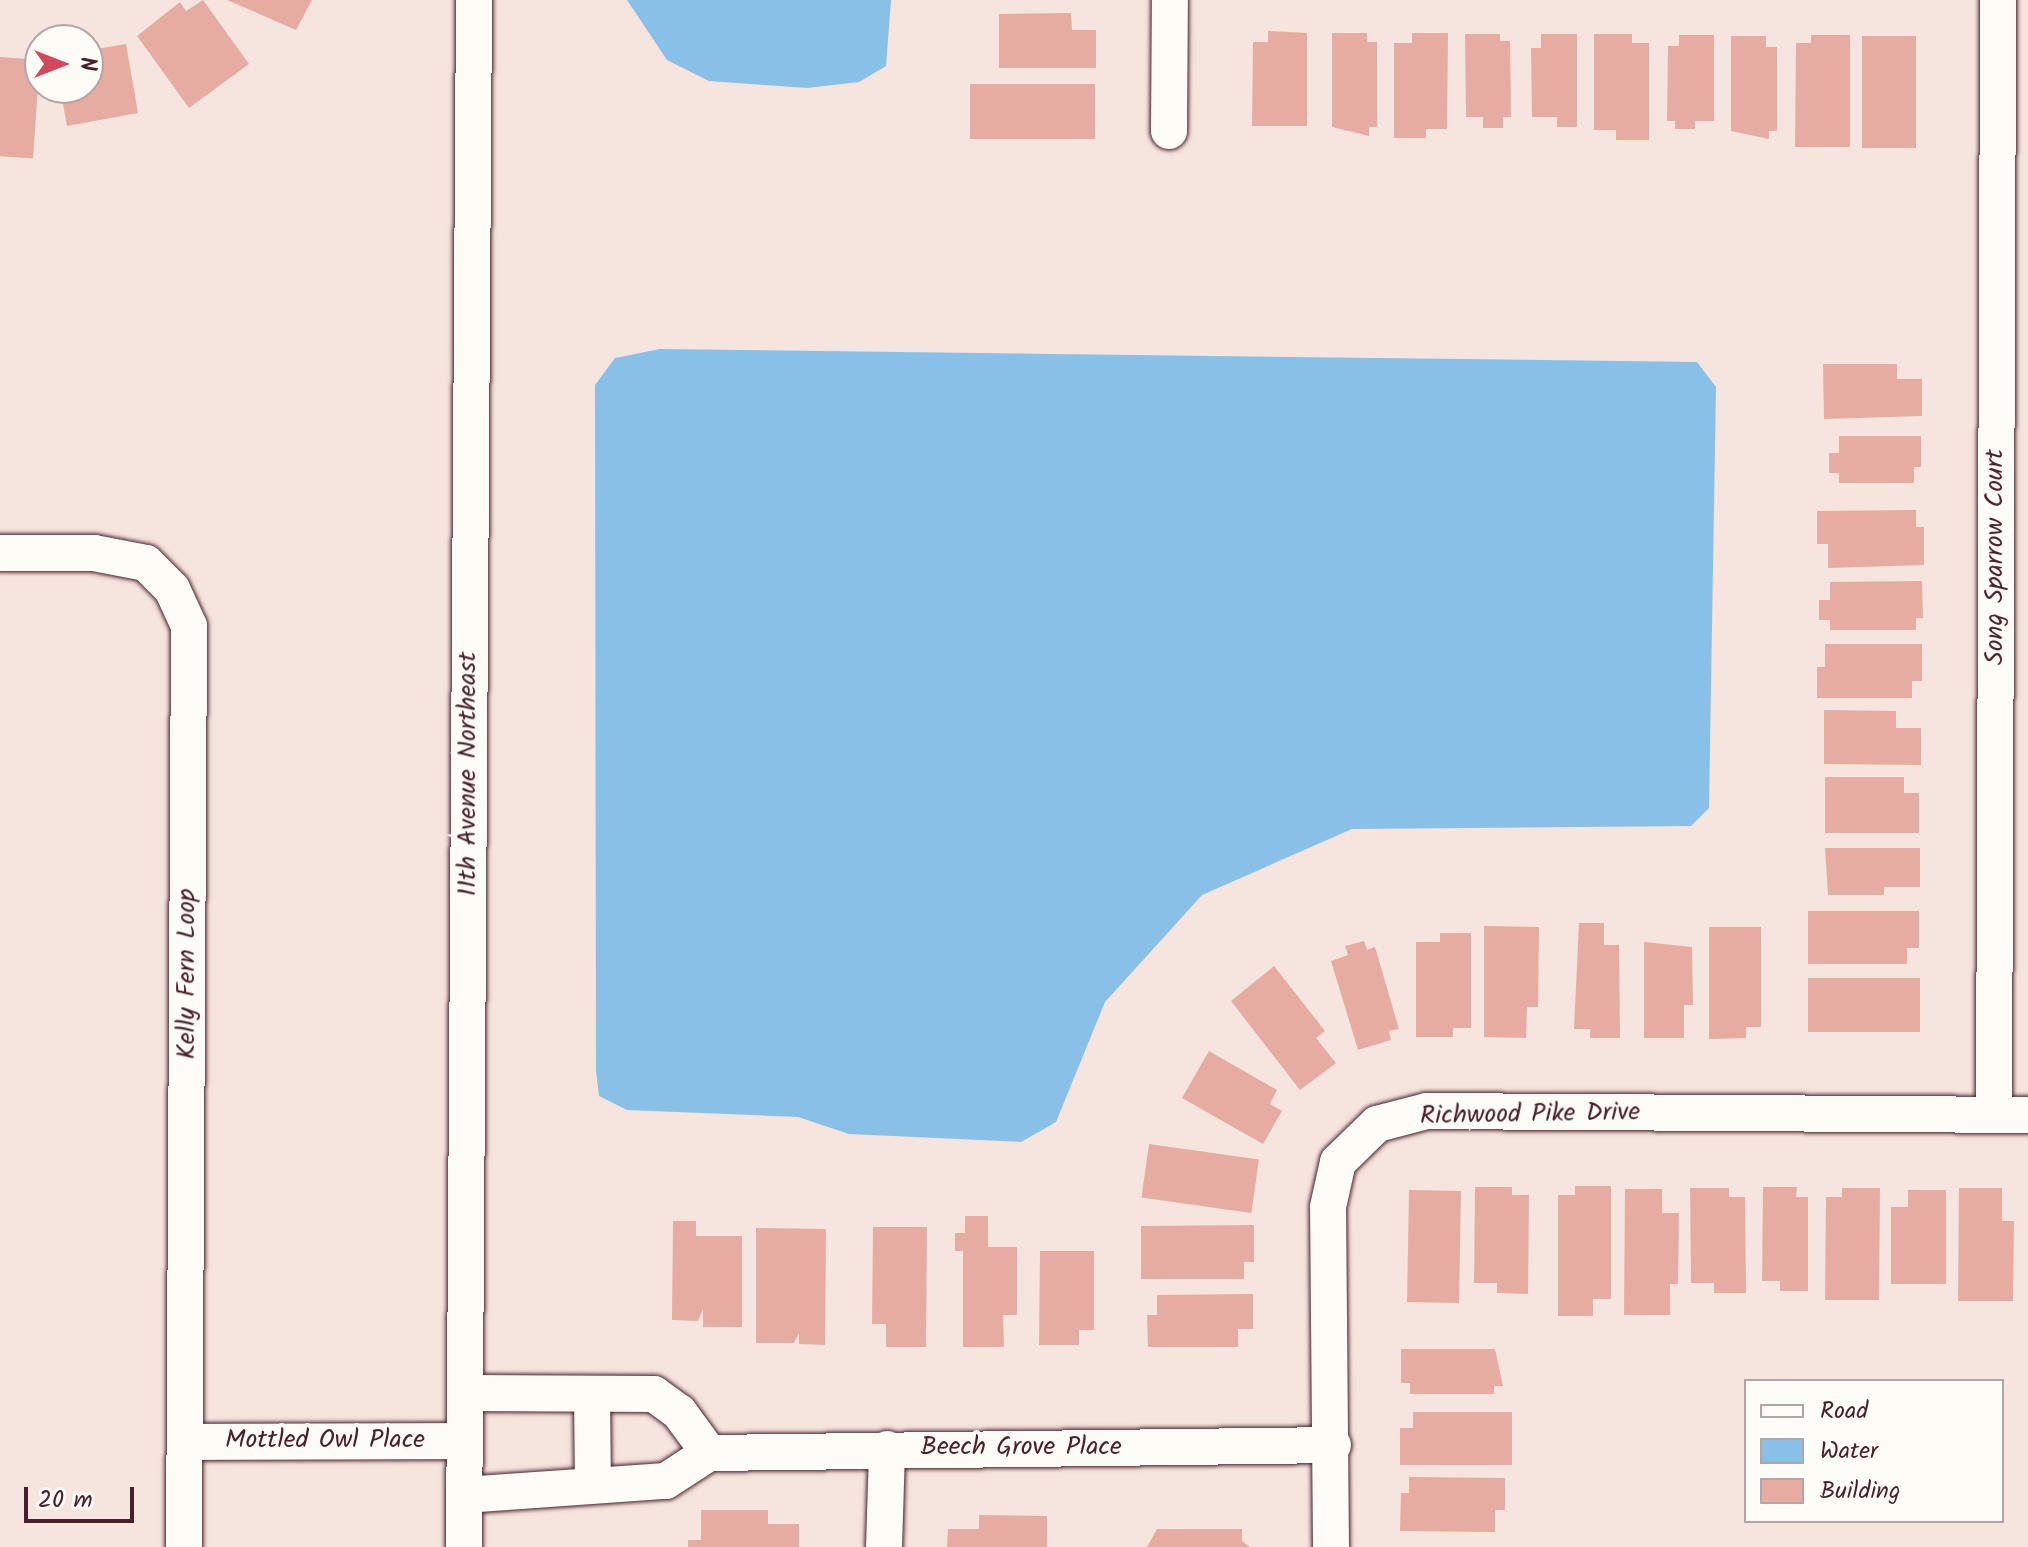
<!DOCTYPE html>
<style>
body{margin:0}
#map{position:relative;width:2028px;height:1547px;overflow:hidden;background:#f6e4de;font-family:Kalam,sans-serif}
div>[style]{position:absolute}
[style*='--x']{left:calc(var(--x)*1px);top:calc(var(--y)*1px);width:calc(var(--w)*1px);rotate:calc(var(--a)*1deg)}
.water>*{inset:0;background:#89c0e7}
.building>*{inset:0;background:#e6aca2;transform-origin:0 0}
.roads{filter:drop-shadow(0 0 2px #4a1f2b) drop-shadow(0 0 2px #4a1f2b)}
.minor>*{height:36px;margin:-18px;padding:0 18px;transform-origin:18px;border-radius:18px;background:#fdfcf7}
span{translate:-50% -50%;white-space:nowrap;text-align:center;line-height:1.15;-webkit-text-stroke:8px #fdfcf7;paint-order:stroke}
.street-label{font-size:26px;color:#4a1f2b}
.legend{position:absolute;left:1744px;top:1379px;width:260px;height:144px;box-sizing:border-box;background:#fdfcf7;border:2px solid #b5a4a5;margin:0;padding:10px 14px;list-style:none;font-size:24px;color:#4a1f2b}
.legend li{display:flex;align-items:center;gap:16px;height:40px}
.legend b{width:40px;border:2px solid #b5a4a5}
.north{position:absolute;left:24px;top:24px;width:80px;height:80px;box-sizing:border-box;background:#fdfcf7;border:2px solid #b5a4a5;border-radius:50%;rotate:90deg;font-size:22px;font-weight:700;line-height:32px;text-align:center;color:#4a1f2b}
.north::after{content:'';display:block;margin:auto;width:28px;height:36px;background:#d1495b;clip-path:polygon(50% 0,100% 100%,50% 72%,0 100%)}
.scale{position:absolute;left:24px;top:1487px;width:110px;height:36px;box-sizing:border-box;border:4px solid #4a1f2b;border-top:0;padding-left:10px;font-size:24px;line-height:28px;white-space:nowrap;color:#4a1f2b;-webkit-text-stroke:6px #fdfcf7;paint-order:stroke}
</style>
<div id="map">
<div class="water">
<i style="clip-path:polygon(627px 0,891px 0,886px 66px,859px 82px,807px 88px,709px 81px,667px 60px)"></i>
<i style="clip-path:polygon(660px 349px,1697px 362px,1716px 387px,1709px 808px,1691px 826px,1352px 829px,1202px 895px,1105px 1002px,1056px 1122px,1021px 1142px,849px 1134px,798px 1117px,627px 1110px,599px 1096px,596px 1070px,595px 385px,615px 358px)"></i>
</div>
<div class="building">
<i style="clip-path:polygon(203px 0,249px 64px,189px 108px,137px 36px,180px 2px,186px 11px)"></i>
<i style="clip-path:polygon(227px 0,312px 0,296px 30px)"></i>
<i style="clip-path:polygon(1071px 13px,1072px 30px,1096px 30px,1096px 68px,999px 68px,999px 14px)"></i>
<i style="clip-path:polygon(1268px 31px,1307px 33px,1307px 126px,1252px 126px,1253px 42px,1268px 42px)"></i>
<i style="clip-path:polygon(1332px 33px,1367px 33px,1367px 42px,1377px 42px,1377px 127px,1369px 127px,1369px 136px,1332px 127px)"></i>
<i style="clip-path:polygon(1412px 33px,1448px 33px,1447px 129px,1426px 129px,1426px 138px,1394px 138px,1394px 43px,1412px 43px)"></i>
<i style="clip-path:polygon(1465px 34px,1500px 34px,1500px 41px,1510px 41px,1511px 117px,1503px 117px,1503px 128px,1483px 128px,1483px 117px,1466px 117px)"></i>
<i style="clip-path:polygon(1541px 34px,1577px 34px,1577px 127px,1557px 127px,1557px 117px,1532px 117px,1531px 48px,1541px 48px)"></i>
<i style="clip-path:polygon(1594px 34px,1632px 34px,1632px 43px,1649px 43px,1649px 140px,1616px 140px,1616px 130px,1594px 130px)"></i>
<i style="clip-path:polygon(1679px 35px,1714px 35px,1714px 121px,1695px 121px,1695px 129px,1675px 129px,1675px 121px,1667px 121px,1668px 46px,1679px 46px)"></i>
<i style="clip-path:polygon(1811px 35px,1850px 35px,1850px 147px,1795px 147px,1796px 43px,1811px 43px)"></i>
<i style="clip-path:polygon(1731px 36px,1766px 36px,1766px 47px,1777px 47px,1777px 131px,1769px 131px,1769px 139px,1731px 131px)"></i>
<i style="left:1862px;top:36px;width:54px;height:112px"></i>
<i style="clip-path:polygon(88px 42px,91px 50px,126px 44px,138px 113px,67px 126px,60px 88px,88px 88px)"></i>
<i style="left:0;top:57px;width:40px;height:99px;rotate:4deg"></i>
<i style="left:970px;top:84px;width:125px;height:55px"></i>
<i style="clip-path:polygon(1823px 364px,1897px 364px,1897px 379px,1922px 379px,1922px 416px,1824px 419px)"></i>
<i style="clip-path:polygon(1839px 436px,1921px 436px,1921px 467px,1914px 467px,1914px 483px,1839px 483px,1839px 473px,1829px 473px,1829px 453px,1839px 453px)"></i>
<i style="clip-path:polygon(1916px 510px,1916px 527px,1924px 527px,1924px 565px,1828px 568px,1828px 544px,1817px 544px,1817px 511px)"></i>
<i style="clip-path:polygon(1922px 581px,1923px 618px,1916px 618px,1916px 630px,1830px 630px,1830px 620px,1819px 620px,1819px 600px,1830px 600px,1830px 582px)"></i>
<i style="clip-path:polygon(1825px 644px,1922px 644px,1922px 681px,1912px 681px,1912px 698px,1817px 698px,1817px 667px,1825px 667px)"></i>
<i style="clip-path:polygon(1824px 710px,1896px 711px,1896px 728px,1921px 728px,1921px 765px,1824px 764px)"></i>
<i style="clip-path:polygon(1825px 777px,1904px 777px,1904px 793px,1919px 793px,1919px 833px,1825px 833px)"></i>
<i style="clip-path:polygon(1825px 848px,1920px 848px,1920px 887px,1884px 887px,1884px 895px,1828px 895px)"></i>
<i style="clip-path:polygon(1808px 911px,1919px 911px,1919px 948px,1907px 948px,1907px 964px,1808px 964px)"></i>
<i style="clip-path:polygon(1579px 923px,1604px 923px,1604px 945px,1619px 945px,1620px 1038px,1590px 1038px,1590px 1029px,1574px 1029px)"></i>
<i style="clip-path:polygon(1484px 926px,1539px 927px,1538px 1007px,1527px 1007px,1526px 1038px,1484px 1037px)"></i>
<i style="clip-path:polygon(1709px 927px,1761px 927px,1761px 1027px,1746px 1027px,1746px 1038px,1709px 1039px)"></i>
<i style="clip-path:polygon(1440px 933px,1471px 933px,1471px 1028px,1453px 1028px,1453px 1037px,1416px 1037px,1416px 942px,1440px 942px)"></i>
<i style="clip-path:polygon(1364px 941px,1367px 950px,1375px 947px,1399px 1029px,1389px 1031px,1391px 1040px,1358px 1050px,1331px 961px,1348px 955px,1345px 946px)"></i>
<i style="clip-path:polygon(1644px 942px,1692px 947px,1693px 1005px,1684px 1005px,1684px 1038px,1644px 1038px)"></i>
<i style="clip-path:polygon(1274px 966px,1325px 1031px,1316px 1038px,1336px 1063px,1300px 1090px,1231px 1001px)"></i>
<i style="left:1808px;top:978px;width:112px;height:54px"></i>
<i style="clip-path:polygon(1209px 1051px,1277px 1090px,1270px 1104px,1282px 1111px,1263px 1144px,1182px 1098px)"></i>
<i style="left:1149px;top:1144px;width:111px;height:54px;rotate:8deg"></i>
<i style="clip-path:polygon(1575px 1186px,1611px 1186px,1611px 1299px,1593px 1299px,1593px 1316px,1558px 1316px,1558px 1195px,1575px 1195px)"></i>
<i style="clip-path:polygon(1475px 1187px,1512px 1187px,1512px 1195px,1529px 1195px,1528px 1294px,1497px 1293px,1497px 1283px,1474px 1283px)"></i>
<i style="clip-path:polygon(1763px 1187px,1797px 1187px,1796px 1197px,1808px 1197px,1808px 1291px,1780px 1291px,1780px 1281px,1762px 1281px)"></i>
<i style="clip-path:polygon(1690px 1188px,1729px 1188px,1729px 1197px,1745px 1197px,1746px 1293px,1714px 1293px,1714px 1283px,1691px 1283px)"></i>
<i style="clip-path:polygon(1842px 1188px,1880px 1188px,1879px 1300px,1825px 1300px,1826px 1197px,1842px 1197px)"></i>
<i style="clip-path:polygon(1959px 1188px,2002px 1188px,2002px 1221px,2014px 1221px,2013px 1301px,1958px 1301px)"></i>
<i style="clip-path:polygon(1625px 1189px,1662px 1189px,1662px 1213px,1679px 1213px,1678px 1284px,1670px 1284px,1670px 1315px,1624px 1315px)"></i>
<i style="left:1409px;top:1190px;width:52px;height:112px;rotate:1deg"></i>
<i style="clip-path:polygon(1908px 1190px,1946px 1190px,1946px 1284px,1891px 1284px,1891px 1207px,1908px 1207px)"></i>
<i style="clip-path:polygon(965px 1216px,988px 1216px,988px 1247px,1017px 1247px,1017px 1315px,1003px 1315px,1004px 1347px,963px 1347px,963px 1251px,955px 1251px,955px 1233px,965px 1233px)"></i>
<i style="clip-path:polygon(673px 1221px,696px 1221px,696px 1236px,742px 1236px,742px 1327px,703px 1327px,703px 1309px,698px 1321px,672px 1320px)"></i>
<i style="clip-path:polygon(1254px 1225px,1254px 1262px,1244px 1262px,1244px 1279px,1141px 1279px,1141px 1226px)"></i>
<i style="clip-path:polygon(873px 1227px,927px 1227px,926px 1347px,886px 1347px,886px 1324px,872px 1324px)"></i>
<i style="clip-path:polygon(756px 1228px,826px 1229px,825px 1345px,799px 1344px,799px 1333px,794px 1343px,756px 1343px)"></i>
<i style="clip-path:polygon(1040px 1251px,1094px 1251px,1094px 1330px,1079px 1330px,1079px 1345px,1039px 1345px)"></i>
<i style="clip-path:polygon(1253px 1294px,1253px 1329px,1238px 1329px,1238px 1347px,1148px 1347px,1147px 1315px,1157px 1315px,1157px 1295px)"></i>
<i style="clip-path:polygon(1401px 1349px,1495px 1349px,1503px 1386px,1494px 1386px,1494px 1394px,1410px 1394px,1410px 1383px,1401px 1383px)"></i>
<i style="clip-path:polygon(1413px 1412px,1512px 1412px,1512px 1465px,1400px 1465px,1400px 1428px,1413px 1428px)"></i>
<i style="clip-path:polygon(1409px 1477px,1505px 1478px,1505px 1510px,1495px 1510px,1495px 1532px,1400px 1531px,1401px 1493px,1409px 1493px)"></i>
<i style="clip-path:polygon(701px 1510px,768px 1510px,768px 1524px,799px 1524px,799px 1547px,688px 1547px,688px 1540px,701px 1540px)"></i>
<i style="clip-path:polygon(979px 1515px,1047px 1516px,1047px 1547px,947px 1547px,948px 1529px,979px 1529px)"></i>
<i style="clip-path:polygon(1157px 1529px,1242px 1529px,1242px 1541px,1250px 1547px,1147px 1547px)"></i>
</div>
<div class="roads">
<div class="minor">
<i style="--x:1169;--y:131;--w:131;--a:-89.6"></i>
<i style="--x:0;--y:553;--w:94;--a:0"></i>
<i style="--x:94;--y:553;--w:53;--a:10.9"></i>
<i style="--x:146;--y:563;--w:37;--a:45"></i>
<i style="--x:172;--y:589;--w:41;--a:65.3"></i>
<i style="--x:189;--y:626;--w:921;--a:90.31"></i>
<i style="--x:1994;--y:1115;--w:1115;--a:-89.79"></i>
<i style="--x:465;--y:1393;--w:189;--a:0.3"></i>
<i style="--x:654;--y:1394;--w:31;--a:36"></i>
<i style="--x:679;--y:1412;--w:51;--a:53.8"></i>
<i style="--x:592;--y:1394;--w:91;--a:89.4"></i>
<i style="--x:185;--y:1442;--w:280;--a:-0.2"></i>
<i style="--x:464;--y:1495;--w:202;--a:-4"></i>
<i style="--x:666;--y:1481;--w:51;--a:-33.1"></i>
<i style="--x:709;--y:1453;--w:624;--a:-0.73"></i>
<i style="--x:464;--y:1547;--w:1547;--a:-89.63"></i>
<i style="--x:884;--y:1547;--w:98;--a:-88.2"></i>
<i style="--x:1331;--y:1547;--w:340;--a:-90.5"></i>
<i style="--x:1328;--y:1207;--w:46;--a:-77.5"></i>
<i style="--x:1338;--y:1162;--w:54;--a:-44.3"></i>
<i style="--x:1377;--y:1124;--w:52;--a:-14.6"></i>
<i style="--x:1427;--y:1111;--w:601;--a:0.38"></i>
</div>
</div>
<div class="street-label">
<span style="left:1996px;top:557px;rotate:-90deg">Song Sparrow Court</span>
<span style="left:469px;top:774px;rotate:-90deg">11th Avenue Northeast</span>
<span style="left:188px;top:974px;rotate:-90deg">Kelly Fern Loop</span>
<span style="left:1530px;top:1115px;rotate:-1deg">Richwood Pike Drive</span>
<span style="left:325px;top:1441px">Mottled Owl Place</span>
<span style="left:1021px;top:1448px">Beech Grove Place</span>
</div>
<ul class="legend">
<li><b style="height:10px;background:#fdfcf7"></b>Road</li>
<li><b style="height:22px;background:#89c0e7"></b>Water</li>
<li><b style="height:22px;background:#e6aca2"></b>Building</li>
</ul>
<div class="north">N</div>
<div class="scale">20 m</div>
</div>
